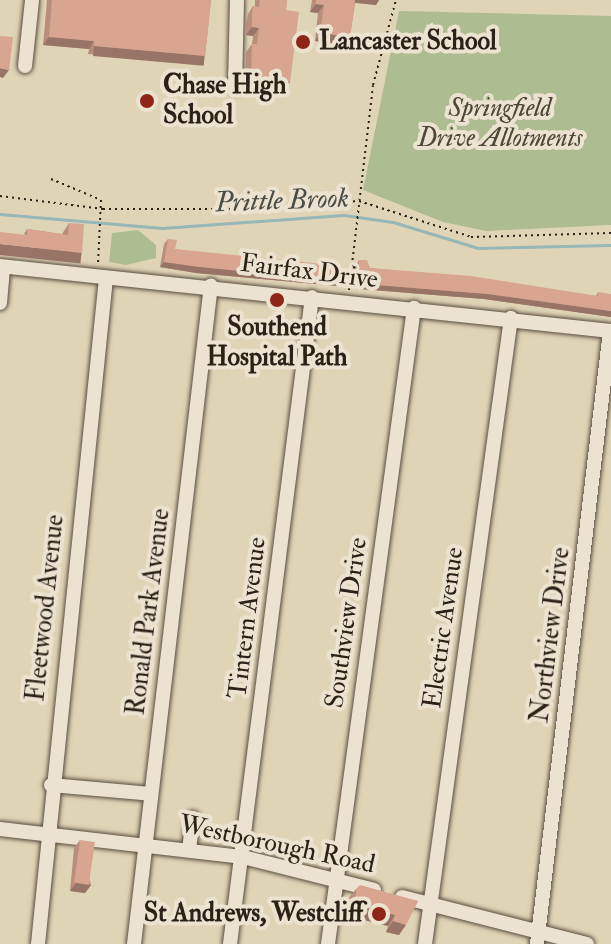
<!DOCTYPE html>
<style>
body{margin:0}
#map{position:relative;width:611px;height:944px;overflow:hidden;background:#e0d4b6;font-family:"IM FELL Double Pica",serif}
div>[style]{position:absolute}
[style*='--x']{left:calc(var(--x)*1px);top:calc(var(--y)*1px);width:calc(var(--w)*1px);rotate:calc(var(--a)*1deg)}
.green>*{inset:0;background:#aebd91}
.stream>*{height:3px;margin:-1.5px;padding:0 1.5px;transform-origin:1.5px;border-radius:1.5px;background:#96b7b5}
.path>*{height:2px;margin-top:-1px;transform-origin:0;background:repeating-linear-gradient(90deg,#2b2117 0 2px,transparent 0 6px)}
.roads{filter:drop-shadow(0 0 2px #584e3f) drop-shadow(0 0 2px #584e3f)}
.minor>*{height:14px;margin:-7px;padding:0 7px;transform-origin:7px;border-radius:7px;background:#ebe3d0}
.wall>*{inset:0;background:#ba8e7d}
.shaded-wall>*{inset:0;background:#977466;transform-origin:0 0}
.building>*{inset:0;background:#d8a591;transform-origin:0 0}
.dots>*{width:22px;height:22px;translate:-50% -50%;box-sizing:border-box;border:4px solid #ebe3d0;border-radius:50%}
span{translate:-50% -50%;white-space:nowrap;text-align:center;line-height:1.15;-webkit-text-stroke:8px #ebe3d0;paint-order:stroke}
.poi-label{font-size:26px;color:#2b2117;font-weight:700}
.left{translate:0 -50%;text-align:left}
.right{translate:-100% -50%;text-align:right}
.park-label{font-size:26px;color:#4c4836;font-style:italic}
.street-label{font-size:26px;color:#2b2117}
.water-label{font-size:28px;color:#4b4e46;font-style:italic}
</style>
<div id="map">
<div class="green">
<i style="clip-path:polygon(399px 11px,611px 16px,611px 225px,486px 231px,443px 222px,363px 190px)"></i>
<i style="clip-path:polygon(138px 230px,156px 245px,156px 258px,126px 265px,109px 262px,112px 233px)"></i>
</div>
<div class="stream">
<i style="--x:0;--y:214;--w:163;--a:4.9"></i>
<i style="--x:162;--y:228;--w:182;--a:-4.1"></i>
<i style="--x:344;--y:215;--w:49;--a:8.1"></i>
<i style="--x:393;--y:222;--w:89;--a:17"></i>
<i style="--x:478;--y:248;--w:133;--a:-1.3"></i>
</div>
<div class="path">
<i style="--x:51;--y:179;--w:54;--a:22.8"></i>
<i style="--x:101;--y:200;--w:63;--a:92.7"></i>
<i style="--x:0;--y:196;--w:104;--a:7.2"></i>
<i style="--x:103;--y:209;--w:142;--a:0"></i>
<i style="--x:245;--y:209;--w:114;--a:-4"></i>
<i style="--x:359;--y:201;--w:118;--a:17.8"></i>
<i style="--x:471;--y:237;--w:140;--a:-1.6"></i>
<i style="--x:349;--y:290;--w:206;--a:-83.3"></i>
<i style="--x:373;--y:85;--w:88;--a:-74.9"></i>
</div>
<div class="roads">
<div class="minor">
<i style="--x:25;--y:66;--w:66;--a:-83.9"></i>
<i style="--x:235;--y:87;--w:87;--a:-88.7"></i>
<i style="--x:0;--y:266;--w:614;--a:6.07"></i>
<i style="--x:0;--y:303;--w:36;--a:-85"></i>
<i style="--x:51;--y:785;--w:100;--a:5.1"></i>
<i style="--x:0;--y:829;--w:245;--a:6.6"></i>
<i style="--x:243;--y:857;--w:135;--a:14.1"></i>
<i style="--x:189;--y:850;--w:32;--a:-83"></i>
<i style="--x:402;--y:897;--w:191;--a:14.3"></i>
<i style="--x:38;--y:944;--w:669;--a:-84.17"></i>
<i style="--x:134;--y:944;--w:663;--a:-83.34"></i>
<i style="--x:230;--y:944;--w:652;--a:-82.78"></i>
<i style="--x:328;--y:944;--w:642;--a:-82.3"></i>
<i style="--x:425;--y:944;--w:632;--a:-82.18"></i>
<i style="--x:537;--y:944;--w:617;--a:-83.21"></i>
</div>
</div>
<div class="wall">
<i style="clip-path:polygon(47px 0,211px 0,205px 56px,200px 64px,88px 54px,89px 49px,43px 45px)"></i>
<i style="clip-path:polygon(255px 0,287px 0,286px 10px,290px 82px,285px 90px,245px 86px,246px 52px,252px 44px,253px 36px,246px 35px,246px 23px,248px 14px,253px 6px,255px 6px)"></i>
<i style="clip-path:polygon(312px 0,379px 0,376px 5px,355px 3px,350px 37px,344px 45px,315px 41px,318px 13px,310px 12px)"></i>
<i style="clip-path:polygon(69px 223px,82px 253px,75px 263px,24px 234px,27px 229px,62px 234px)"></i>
<i style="clip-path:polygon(168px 239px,175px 249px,338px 286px,196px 273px,160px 267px,164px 244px)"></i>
<i style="clip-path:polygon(359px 260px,370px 268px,596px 296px,598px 292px,611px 317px,484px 299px,360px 289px,354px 285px,355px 266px)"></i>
<i style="clip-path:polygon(80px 840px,91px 885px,85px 893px,70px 891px,74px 848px)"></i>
<i style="clip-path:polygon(356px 889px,418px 901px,399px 935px,386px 932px,388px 926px,348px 916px,348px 899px)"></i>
</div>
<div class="shaded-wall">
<i style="clip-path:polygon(352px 0,379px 0,376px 5px,350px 2px)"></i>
<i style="clip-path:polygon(316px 4px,324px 5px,318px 13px,310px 12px)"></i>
<i style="clip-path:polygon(252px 27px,259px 28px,253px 36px,246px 35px)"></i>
<i style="clip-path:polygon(320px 33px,350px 37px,344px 45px,315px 41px)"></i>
<i style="clip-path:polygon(49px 37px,94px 41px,89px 49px,43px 45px)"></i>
<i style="left:94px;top:46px;width:111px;height:10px;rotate:5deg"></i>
<i style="clip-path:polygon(0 68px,9px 70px,3px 78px,0 77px)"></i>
<i style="clip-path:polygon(251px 78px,290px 82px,285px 90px,245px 86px)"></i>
<i style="left:0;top:244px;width:82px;height:11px;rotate:6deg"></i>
<i style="clip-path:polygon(164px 262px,342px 281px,338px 286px,196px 273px,160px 267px)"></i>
<i style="clip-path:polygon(364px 284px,488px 294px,611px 311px,611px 317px,484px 299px,360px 289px)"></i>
<i style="clip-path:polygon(76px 883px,91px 885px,85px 893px,70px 891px)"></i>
<i style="clip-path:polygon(356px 905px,395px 915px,388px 926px,348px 916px)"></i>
<i style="clip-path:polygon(393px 921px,406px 925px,399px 935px,386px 932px)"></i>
</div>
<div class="building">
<i style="clip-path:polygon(52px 0,211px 0,205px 56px,94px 46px,94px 41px,49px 37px)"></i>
<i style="clip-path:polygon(260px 0,287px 0,286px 10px,299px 12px,290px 82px,251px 78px,252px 44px,257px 44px,259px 28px,252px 27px,252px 15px,253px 6px,259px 7px)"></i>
<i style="clip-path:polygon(316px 0,355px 0,350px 37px,320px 33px,324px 5px,316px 4px)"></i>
<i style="clip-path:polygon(0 36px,13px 37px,9px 70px,0 68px)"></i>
<i style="clip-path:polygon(69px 223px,84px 224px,82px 253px,0 244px,0 232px,27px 235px,27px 229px,68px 235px)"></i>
<i style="clip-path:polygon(168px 239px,177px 240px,175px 249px,342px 266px,342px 281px,199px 267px,164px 262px)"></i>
<i style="clip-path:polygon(359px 260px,367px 260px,370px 268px,471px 276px,598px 296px,598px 292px,611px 294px,611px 311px,488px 294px,364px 284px,358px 280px)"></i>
<i style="left:80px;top:840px;width:15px;height:43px;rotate:8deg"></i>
<i style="clip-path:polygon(360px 885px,418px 901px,406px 925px,393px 921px,395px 915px,356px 905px,356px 889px)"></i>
</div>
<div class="dots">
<i style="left:303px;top:42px;background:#8f2418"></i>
<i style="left:147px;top:101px;background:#8f2418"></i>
<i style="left:277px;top:300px;background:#8f2418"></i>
<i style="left:379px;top:914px;background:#8f2418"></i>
</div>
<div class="poi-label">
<span class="left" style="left:319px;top:42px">Lancaster School</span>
<span class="left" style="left:163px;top:101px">Chase High<br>School</span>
<span style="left:277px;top:343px">Southend<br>Hospital Path</span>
<span class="right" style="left:363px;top:914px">St Andrews, Westcliff</span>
</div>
<div class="park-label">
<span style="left:500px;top:124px">Springfield<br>Drive Allotments</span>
</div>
<div class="street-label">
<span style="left:309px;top:272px;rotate:7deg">Fairfax Drive</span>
<span style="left:46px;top:608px;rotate:-84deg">Fleetwood Avenue</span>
<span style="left:149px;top:612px;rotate:-83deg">Ronald Park Avenue</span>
<span style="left:248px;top:618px;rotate:-83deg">Tintern Avenue</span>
<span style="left:347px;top:623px;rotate:-82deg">Southview Drive</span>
<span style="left:444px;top:628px;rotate:-82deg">Electric Avenue</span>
<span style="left:551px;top:635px;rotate:-83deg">Northview Drive</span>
<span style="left:277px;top:845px;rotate:12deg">Westborough Road</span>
</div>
<div class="water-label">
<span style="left:282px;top:201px;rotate:-2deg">Prittle Brook</span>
</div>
</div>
